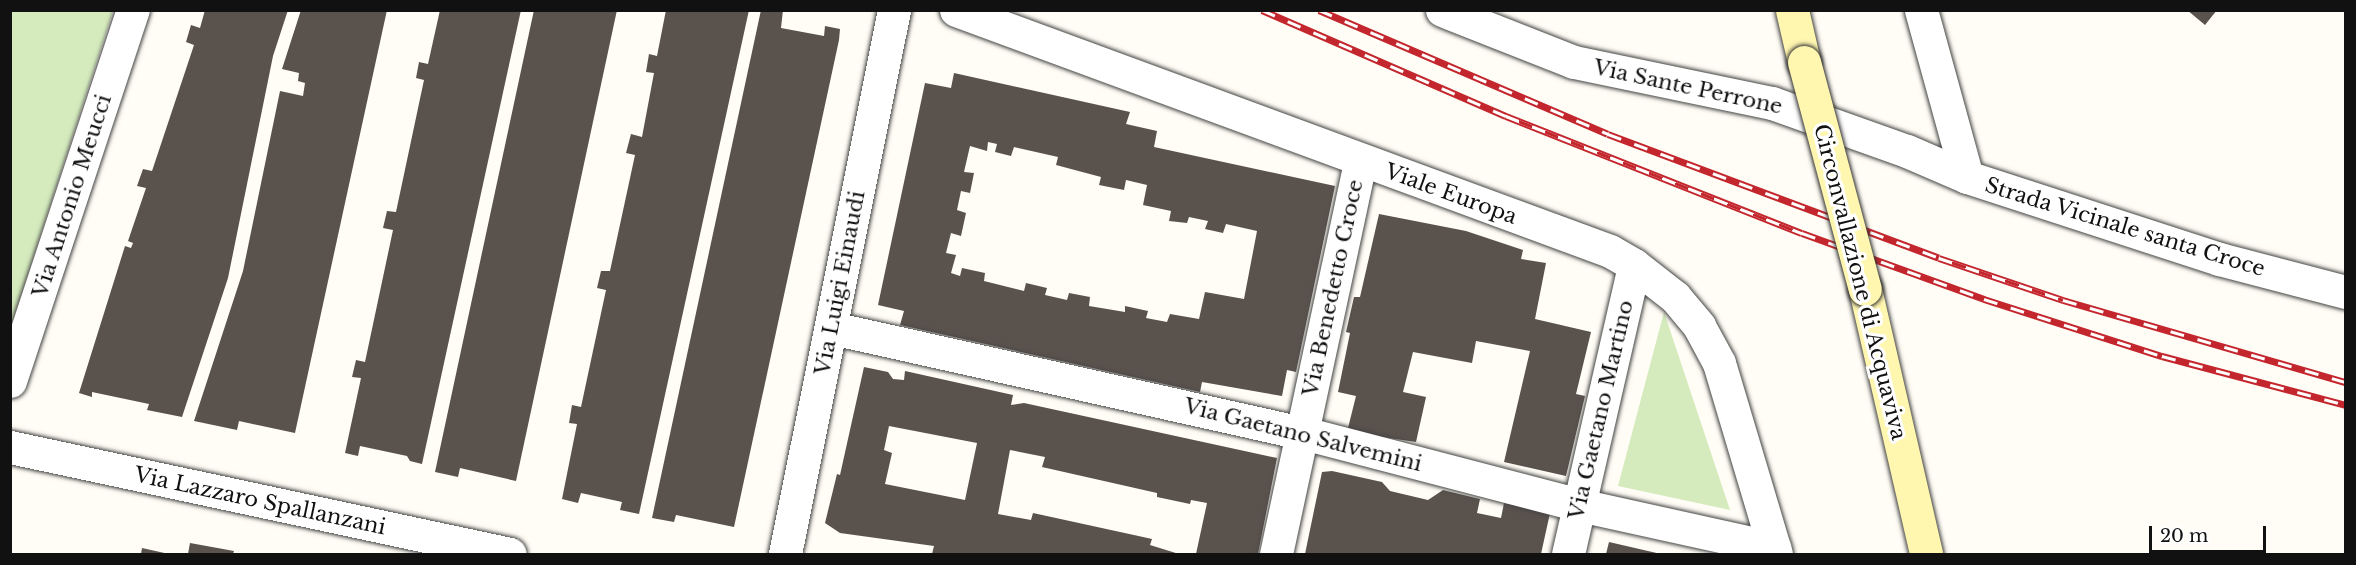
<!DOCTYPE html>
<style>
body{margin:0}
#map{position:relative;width:2356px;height:565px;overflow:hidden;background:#fffdf5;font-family:"Libre Baskerville",serif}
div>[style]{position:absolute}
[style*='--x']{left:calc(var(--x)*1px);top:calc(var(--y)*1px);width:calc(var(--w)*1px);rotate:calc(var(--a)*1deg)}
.green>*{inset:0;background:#d5ebbd}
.building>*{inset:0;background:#5a524d}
.roads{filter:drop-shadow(0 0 2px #444) drop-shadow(0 0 2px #444)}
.minor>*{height:33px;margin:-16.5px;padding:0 16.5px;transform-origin:16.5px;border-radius:16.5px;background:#fff}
.secondary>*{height:33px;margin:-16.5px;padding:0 16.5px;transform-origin:16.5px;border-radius:16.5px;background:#fff6b0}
.rail>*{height:7px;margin-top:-3.5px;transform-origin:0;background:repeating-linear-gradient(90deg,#fff 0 14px,#c4262e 0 28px);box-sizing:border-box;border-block:2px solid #c4262e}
.bridges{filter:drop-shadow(0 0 2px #333) drop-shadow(0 0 2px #333)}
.secondary-bridge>*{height:33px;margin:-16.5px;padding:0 16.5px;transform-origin:16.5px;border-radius:16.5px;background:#fff6b0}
span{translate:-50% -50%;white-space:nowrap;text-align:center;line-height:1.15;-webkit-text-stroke:6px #fff;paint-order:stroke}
.street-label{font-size:21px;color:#111}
.frame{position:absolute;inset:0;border:12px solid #111;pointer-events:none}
.scale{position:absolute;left:2149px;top:526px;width:117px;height:27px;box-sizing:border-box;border:3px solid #111;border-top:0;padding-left:8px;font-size:18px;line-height:21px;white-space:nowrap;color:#111;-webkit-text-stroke:4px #fff;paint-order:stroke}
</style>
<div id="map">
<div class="green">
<i style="clip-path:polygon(11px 10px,113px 11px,11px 326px,10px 11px)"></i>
<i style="clip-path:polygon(1664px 312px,1730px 510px,1618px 486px)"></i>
</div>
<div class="building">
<i style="clip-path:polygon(205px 10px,288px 10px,273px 56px,228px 278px,182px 417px,147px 410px,149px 404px,92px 392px,92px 397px,79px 393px,125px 246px,131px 248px,133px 243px,128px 241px,146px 188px,137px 186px,143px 169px,152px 171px,194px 45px,186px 42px,191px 25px,200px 28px)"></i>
<i style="clip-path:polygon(301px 10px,387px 10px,295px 433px,239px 421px,237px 430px,194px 421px,243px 271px,280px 91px,303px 96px,305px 83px,298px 81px,299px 73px,282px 69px)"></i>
<i style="clip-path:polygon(440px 10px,521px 10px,422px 464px,410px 461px,407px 456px,360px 446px,358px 456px,345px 453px,361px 378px,352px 377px,356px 360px,365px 362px,393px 230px,383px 228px,387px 211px,396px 212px,424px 80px,416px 78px,419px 62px,428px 64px)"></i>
<i style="clip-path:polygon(534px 10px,617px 10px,516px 481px,460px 468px,458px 477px,435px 472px)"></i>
<i style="clip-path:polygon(666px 10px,749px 10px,639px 514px,620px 510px,622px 502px,581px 493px,578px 503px,562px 499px,577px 424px,569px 423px,572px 405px,581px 407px,606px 290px,597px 288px,601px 271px,610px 271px,635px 155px,626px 153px,631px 134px,642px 137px,654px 73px,646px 72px,649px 54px,657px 56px)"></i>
<i style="clip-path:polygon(761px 10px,783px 10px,781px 28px,824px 36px,825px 26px,840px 29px,839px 40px,734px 527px,676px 515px,674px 522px,652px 518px)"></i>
<i style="clip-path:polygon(2187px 10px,2217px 10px,2205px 25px)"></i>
<i style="clip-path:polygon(evenodd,954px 73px,1130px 112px,1126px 124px,1157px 131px,1154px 147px,1335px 186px,1296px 372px,1287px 370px,1282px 396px,1202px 382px,1200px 392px,900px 325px,904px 311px,878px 305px,925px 83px,951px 88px,954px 73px,988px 142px,997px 144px,995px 152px,1011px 156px,1014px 147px,1058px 157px,1056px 165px,1101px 177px,1099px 185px,1124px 190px,1126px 180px,1147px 185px,1143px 205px,1171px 211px,1169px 221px,1187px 223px,1189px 217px,1208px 221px,1205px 229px,1223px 233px,1226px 224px,1257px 231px,1244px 299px,1205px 292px,1199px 319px,1170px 314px,1167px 322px,1146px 318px,1148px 311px,1125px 306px,1125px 312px,1089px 306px,1090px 297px,1069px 293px,1067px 300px,1045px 295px,1047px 288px,1026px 283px,1024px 291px,984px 281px,985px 273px,962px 268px,960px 276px,951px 273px,956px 255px,946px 253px,951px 233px,961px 236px,966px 213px,957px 210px,961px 191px,970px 193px,974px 173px,964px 172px,970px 146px,987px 151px,988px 142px)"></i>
<i style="clip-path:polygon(1379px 214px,1466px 231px,1523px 250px,1521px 259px,1546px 263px,1535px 319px,1591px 332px,1576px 394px,1585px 396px,1566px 476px,1504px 462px,1530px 351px,1476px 341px,1472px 363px,1413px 352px,1403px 392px,1426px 397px,1416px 442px,1347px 432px,1356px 396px,1338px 392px,1350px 333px,1346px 332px,1354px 297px,1360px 297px)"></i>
<i style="clip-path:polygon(evenodd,864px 367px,888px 372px,893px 379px,904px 380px,905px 371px,1013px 395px,1011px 405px,1024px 403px,1277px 458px,1258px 554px,1196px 554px,1207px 503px,1191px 500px,1190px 504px,1157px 497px,1157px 493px,1042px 467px,1045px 457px,1010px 450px,998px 514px,1031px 520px,1033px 513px,1143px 537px,1152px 539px,1150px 545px,1179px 554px,932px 554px,934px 546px,840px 533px,825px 523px,837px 474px,840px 475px,864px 367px,889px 426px,977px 443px,965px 500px,885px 484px,892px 453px,884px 450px,889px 426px)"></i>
<i style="clip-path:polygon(1332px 471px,1382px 482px,1390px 491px,1428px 500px,1443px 490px,1480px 499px,1477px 513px,1501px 518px,1504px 503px,1550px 513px,1541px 554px,1305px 554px,1322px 472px)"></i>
<i style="clip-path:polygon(1609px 542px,1661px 554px,1606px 554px)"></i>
<i style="clip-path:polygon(190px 543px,234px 551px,233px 554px,188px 554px)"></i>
<i style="clip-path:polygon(142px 548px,169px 554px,141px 554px)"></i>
</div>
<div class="roads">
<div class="minor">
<i style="--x:956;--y:10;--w:697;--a:20.23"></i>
<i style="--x:1610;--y:251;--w:28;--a:30"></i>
<i style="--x:1634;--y:265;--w:52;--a:38"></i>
<i style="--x:1675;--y:297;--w:38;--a:50"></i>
<i style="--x:1699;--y:326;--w:42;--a:61.6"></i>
<i style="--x:1719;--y:363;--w:199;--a:73.4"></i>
<i style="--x:1442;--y:10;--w:142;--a:21.5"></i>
<i style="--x:1574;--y:62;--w:202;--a:11.7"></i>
<i style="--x:1772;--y:103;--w:143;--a:19.6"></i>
<i style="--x:1907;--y:151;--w:65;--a:23.4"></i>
<i style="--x:1921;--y:10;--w:173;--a:74.6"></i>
<i style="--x:1967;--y:177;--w:265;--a:18"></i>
<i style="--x:2219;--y:259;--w:131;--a:14.6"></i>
<i style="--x:832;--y:328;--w:483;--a:12.6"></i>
<i style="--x:1303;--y:433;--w:285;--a:14.6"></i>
<i style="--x:1579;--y:505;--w:200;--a:12.4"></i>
<i style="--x:10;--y:381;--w:391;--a:-71.7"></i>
<i style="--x:10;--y:447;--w:511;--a:12.08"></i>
<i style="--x:785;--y:554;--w:555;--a:-78.67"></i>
<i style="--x:1276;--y:554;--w:402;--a:-77.9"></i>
<i style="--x:1568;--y:554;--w:296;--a:-77.1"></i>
</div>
<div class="secondary">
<i style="--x:1792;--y:10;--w:53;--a:77"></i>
<i style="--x:1865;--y:289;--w:272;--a:77"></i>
</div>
</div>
<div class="rail">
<i style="--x:1262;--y:10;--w:266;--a:23.5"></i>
<i style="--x:1506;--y:116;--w:318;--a:21.6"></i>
<i style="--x:1802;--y:233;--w:194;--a:19.9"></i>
<i style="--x:1984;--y:299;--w:187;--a:17.8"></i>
<i style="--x:2162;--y:356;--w:190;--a:14.9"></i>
<i style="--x:1319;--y:10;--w:314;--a:23.2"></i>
<i style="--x:1608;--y:134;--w:353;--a:20.5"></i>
<i style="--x:1939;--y:258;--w:131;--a:18.7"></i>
<i style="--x:2063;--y:300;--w:295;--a:16.2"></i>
</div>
<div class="bridges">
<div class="secondary-bridge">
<i style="--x:1804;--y:62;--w:235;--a:75"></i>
</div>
</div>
<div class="street-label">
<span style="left:1688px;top:87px;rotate:12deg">Via Sante Perrone</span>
<span style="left:1451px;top:194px;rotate:20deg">Viale Europa</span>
<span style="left:72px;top:196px;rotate:-72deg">Via Antonio Meucci</span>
<span style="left:2125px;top:227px;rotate:17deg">Strada Vicinale santa Croce</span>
<span style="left:1860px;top:282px;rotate:76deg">Circonvallazione di Acquaviva</span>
<span style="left:840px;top:283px;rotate:-79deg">Via Luigi Einaudi</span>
<span style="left:1333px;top:288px;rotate:-78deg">Via Benedetto Croce</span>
<span style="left:1601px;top:410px;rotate:-77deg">Via Gaetano Martino</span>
<span style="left:1303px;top:435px;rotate:14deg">Via Gaetano Salvemini</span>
<span style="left:260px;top:501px;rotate:12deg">Via Lazzaro Spallanzani</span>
</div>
<div class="frame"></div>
<div class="scale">20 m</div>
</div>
